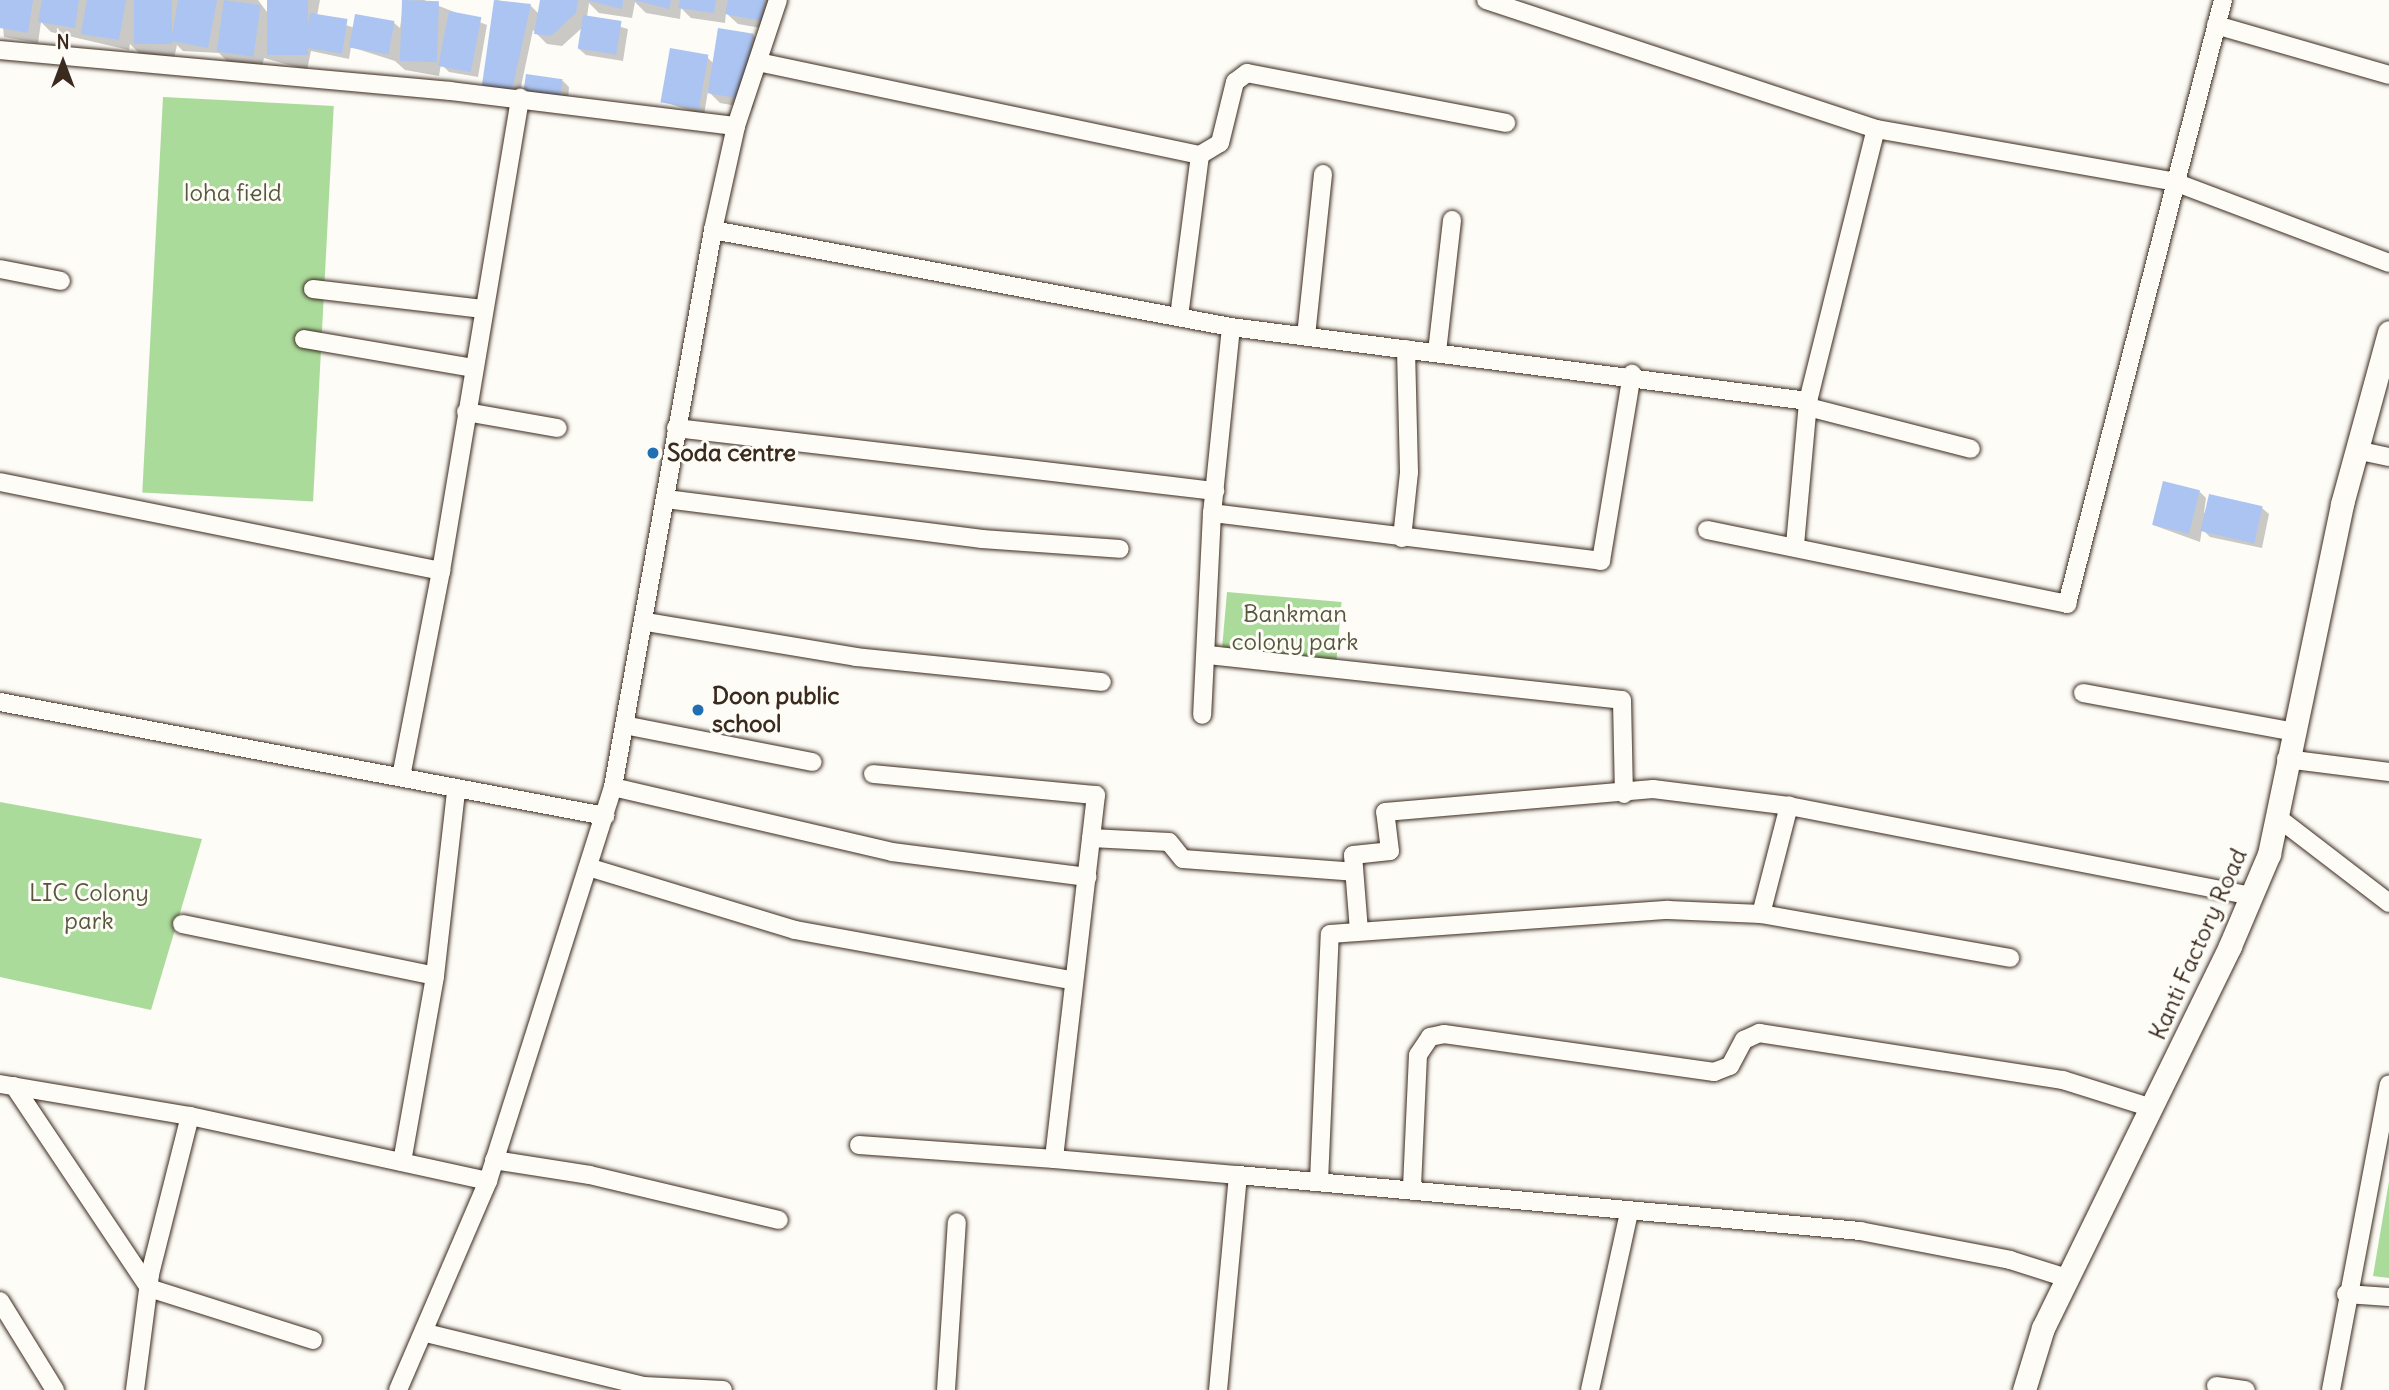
<!DOCTYPE html>
<style>
body{margin:0}
#map{position:relative;width:2389px;height:1390px;overflow:hidden;background:#fdfcf7;font-family:Delius,sans-serif}
div>[style]{position:absolute}
[style*='--x']{left:calc(var(--x)*1px);top:calc(var(--y)*1px);width:calc(var(--w)*1px);rotate:calc(var(--a)*1deg)}
.green>*{inset:0;background:#aadb9b;transform-origin:0 0}
.shadow>*{inset:0;background:#0003}
.building>*{inset:0;background:#abc4f2;transform-origin:0 0}
.roads{filter:drop-shadow(0 0 2px #3b2a1e) drop-shadow(0 0 2px #3b2a1e)}
.minor>*{height:18px;margin:-9px;padding:0 9px;transform-origin:9px;border-radius:9px;background:#fdfcf7}
.tertiary>*{height:23px;margin:-11.5px;padding:0 11.5px;transform-origin:11.5px;border-radius:11.5px;background:#fdfcf7}
.dots>*{width:19px;height:19px;translate:-50% -50%;box-sizing:border-box;border:4px solid #fdfcf7;border-radius:50%}
span{translate:-50% -50%;white-space:nowrap;text-align:center;line-height:1.15;-webkit-text-stroke:6px #fdfcf7;paint-order:stroke}
.park-label{font-size:24px;color:#57563d}
.poi-label{font-size:24px;color:#3b2a1e;font-weight:700}
.left{translate:0 -50%;text-align:left}
.street-label{font-size:24px;color:#3b2a1e}
.north{position:absolute;left:28px;top:28px;width:70px;height:70px;-webkit-text-stroke:5px #fdfcf7;paint-order:stroke;rotate:0deg;font-size:19px;font-weight:700;line-height:28px;text-align:center;color:#3b2a1e}
.north::after{content:'';display:block;margin:auto;width:24px;height:32px;background:#3b2a1e;clip-path:polygon(50% 0,100% 100%,50% 72%,0 100%)}
</style>
<div id="map">
<div class="green">
<i style="left:163px;top:97px;width:171px;height:396px;rotate:3deg"></i>
<i style="left:1227px;top:592px;width:115px;height:59px;rotate:5deg"></i>
<i style="clip-path:polygon(0 802px,202px 839px,151px 1010px,0 977px)"></i>
<i style="clip-path:polygon(2389px 1181px,2389px 1278px,2373px 1276px)"></i>
</div>
<div class="shadow">
<i style="clip-path:polygon(0 0,258px 0,267px 12px,269px 0,320px 0,317px 16px,355px 28px,393px 22px,400px 28px,404px 0,424px 0,487px 25px,478px 77px,449px 72px,441px 64px,439px 76px,405px 70px,395px 61px,351px 47px,349px 59px,311px 51px,307px 70px,264px 58px,262px 67px,227px 61px,219px 53px,183px 51px,177px 45px,174px 59px,139px 53px,130px 44px,129px 50px,51px 32px,41px 22px,38px 43px,4px 37px)"></i>
<i style="clip-path:polygon(496px 0,531px 6px,539px 14px,541px 0,777px 0,772px 30px,738px 24px,726px 13px,725px 23px,691px 18px,681px 8px,680px 19px,646px 13px,635px 2px,632px 18px,599px 13px,589px 3px,587px 17px,628px 29px,623px 61px,586px 55px,579px 49px,583px 27px,562px 46px,547px 44px,533px 30px,519px 96px,484px 85px)"></i>
<i style="clip-path:polygon(753px 35px,764px 46px,753px 109px,720px 103px,708px 91px,704px 115px,661px 101px,707px 57px,714px 64px)"></i>
<i style="clip-path:polygon(563px 81px,569px 87px,568px 101px,526px 90px)"></i>
<i style="clip-path:polygon(2199px 491px,2206px 498px,2204px 513px,2262px 508px,2269px 514px,2262px 548px,2210px 537px,2202px 529px,2200px 542px,2153px 525px)"></i>
</div>
<div class="building">
<i style="clip-path:polygon(0 0,33px 0,28px 33px,0 28px)"></i>
<i style="clip-path:polygon(42px 0,79px 0,75px 28px,38px 22px)"></i>
<i style="clip-path:polygon(87px 0,126px 0,119px 40px,81px 34px)"></i>
<i style="left:134px;top:0;width:38px;height:44px"></i>
<i style="clip-path:polygon(178px 0,217px 0,208px 48px,171px 41px)"></i>
<i style="left:224px;top:0;width:37px;height:52px;rotate:8deg"></i>
<i style="left:267px;top:0;width:41px;height:55px"></i>
<i style="left:402px;top:0;width:37px;height:61px;rotate:2deg"></i>
<i style="clip-path:polygon(494px 0,531px 4px,512px 90px,482px 85px)"></i>
<i style="clip-path:polygon(540px 0,578px 0,576px 13px,551px 36px,534px 34px)"></i>
<i style="clip-path:polygon(587px 0,623px 0,622px 9px)"></i>
<i style="clip-path:polygon(634px 0,671px 0,669px 9px)"></i>
<i style="clip-path:polygon(680px 0,716px 0,714px 13px,678px 8px)"></i>
<i style="clip-path:polygon(728px 0,765px 0,762px 21px,725px 14px)"></i>
<i style="left:449px;top:11px;width:33px;height:56px;rotate:11deg"></i>
<i style="left:310px;top:13px;width:38px;height:35px;rotate:9deg"></i>
<i style="left:355px;top:14px;width:40px;height:34px;rotate:10deg"></i>
<i style="left:583px;top:15px;width:39px;height:34px;rotate:9deg"></i>
<i style="left:718px;top:28px;width:36px;height:66px;rotate:9deg"></i>
<i style="left:670px;top:48px;width:39px;height:55px;rotate:10deg"></i>
<i style="left:526px;top:74px;width:37px;height:17px;rotate:8deg"></i>
<i style="left:2163px;top:481px;width:38px;height:45px;rotate:14deg"></i>
<i style="left:2209px;top:494px;width:55px;height:38px;rotate:13deg"></i>
</div>
<div class="roads">
<div class="minor">
<i style="--x:1486;--y:0;--w:411;--a:18.3"></i>
<i style="--x:1876;--y:129;--w:301;--a:10"></i>
<i style="--x:2172;--y:181;--w:232;--a:20.7"></i>
<i style="--x:2216;--y:25;--w:180;--a:16.1"></i>
<i style="--x:0;--y:50;--w:452;--a:5.2"></i>
<i style="--x:450;--y:91;--w:288;--a:7"></i>
<i style="--x:758;--y:62;--w:452;--a:11.9"></i>
<i style="--x:1200;--y:155;--w:162;--a:97.4"></i>
<i style="--x:1200;--y:155;--w:23;--a:-31"></i>
<i style="--x:1220;--y:143;--w:63;--a:-76.2"></i>
<i style="--x:1235;--y:82;--w:15;--a:-37"></i>
<i style="--x:1247;--y:73;--w:264;--a:10.9"></i>
<i style="--x:713;--y:230;--w:527;--a:10.61"></i>
<i style="--x:1231;--y:327;--w:187;--a:95.8"></i>
<i style="--x:1212;--y:513;--w:202;--a:92.8"></i>
<i style="--x:0;--y:269;--w:62;--a:11.1"></i>
<i style="--x:313;--y:289;--w:171;--a:6.7"></i>
<i style="--x:1231;--y:327;--w:582;--a:7.31"></i>
<i style="--x:1808;--y:401;--w:280;--a:-76"></i>
<i style="--x:1306;--y:336;--w:163;--a:-84"></i>
<i style="--x:304;--y:339;--w:171;--a:9.7"></i>
<i style="--x:1437;--y:352;--w:133;--a:-83.5"></i>
<i style="--x:1808;--y:407;--w:168;--a:14.4"></i>
<i style="--x:466;--y:412;--w:93;--a:9.9"></i>
<i style="--x:676;--y:428;--w:543;--a:6.67"></i>
<i style="--x:2356;--y:450;--w:34;--a:12"></i>
<i style="--x:0;--y:482;--w:450;--a:11.4"></i>
<i style="--x:441;--y:571;--w:209;--a:101"></i>
<i style="--x:666;--y:499;--w:319;--a:7.2"></i>
<i style="--x:982;--y:539;--w:138;--a:4.1"></i>
<i style="--x:1212;--y:513;--w:392;--a:7"></i>
<i style="--x:1601;--y:561;--w:190;--a:-80.6"></i>
<i style="--x:1707;--y:530;--w:368;--a:11.6"></i>
<i style="--x:2067;--y:604;--w:624;--a:-75.52"></i>
<i style="--x:1402;--y:538;--w:66;--a:-83.9"></i>
<i style="--x:1409;--y:472;--w:123;--a:-91.4"></i>
<i style="--x:1795;--y:545;--w:145;--a:-84.8"></i>
<i style="--x:441;--y:571;--w:480;--a:-80.5"></i>
<i style="--x:647;--y:622;--w:212;--a:9.5"></i>
<i style="--x:856;--y:657;--w:247;--a:5.8"></i>
<i style="--x:1208;--y:655;--w:416;--a:6.2"></i>
<i style="--x:1622;--y:700;--w:94;--a:88.8"></i>
<i style="--x:2083;--y:693;--w:210;--a:10.4"></i>
<i style="--x:0;--y:702;--w:616;--a:10.67"></i>
<i style="--x:629;--y:726;--w:187;--a:11.1"></i>
<i style="--x:2286;--y:759;--w:104;--a:7.2"></i>
<i style="--x:873;--y:774;--w:224;--a:5.4"></i>
<i style="--x:1096;--y:795;--w:366;--a:96.6"></i>
<i style="--x:1054;--y:1159;--w:185;--a:5"></i>
<i style="--x:1238;--y:1175;--w:216;--a:95.3"></i>
<i style="--x:613;--y:787;--w:286;--a:13.1"></i>
<i style="--x:892;--y:852;--w:197;--a:7.3"></i>
<i style="--x:2277;--y:817;--w:141;--a:37.5"></i>
<i style="--x:1091;--y:838;--w:78;--a:2.9"></i>
<i style="--x:1169;--y:842;--w:22;--a:51"></i>
<i style="--x:1183;--y:859;--w:171;--a:4.3"></i>
<i style="--x:588;--y:867;--w:216;--a:16.9"></i>
<i style="--x:795;--y:930;--w:280;--a:10.3"></i>
<i style="--x:1761;--y:914;--w:112;--a:-75.5"></i>
<i style="--x:182;--y:924;--w:258;--a:11.6"></i>
<i style="--x:1359;--y:931;--w:76;--a:-94.5"></i>
<i style="--x:1353;--y:855;--w:37;--a:-6"></i>
<i style="--x:1390;--y:851;--w:39;--a:-97"></i>
<i style="--x:1385;--y:812;--w:269;--a:-4.9"></i>
<i style="--x:1653;--y:789;--w:137;--a:7.1"></i>
<i style="--x:1789;--y:806;--w:473;--a:11"></i>
<i style="--x:0;--y:1084;--w:193;--a:9.6"></i>
<i style="--x:190;--y:1116;--w:305;--a:12.3"></i>
<i style="--x:14;--y:1086;--w:243;--a:56.2"></i>
<i style="--x:149;--y:1288;--w:172;--a:17.6"></i>
<i style="--x:859;--y:1145;--w:196;--a:4.1"></i>
<i style="--x:494;--y:1160;--w:97;--a:8.9"></i>
<i style="--x:590;--y:1175;--w:194;--a:13.4"></i>
<i style="--x:402;--y:1162;--w:189;--a:-79.9"></i>
<i style="--x:435;--y:976;--w:186;--a:-83.5"></i>
<i style="--x:1238;--y:1175;--w:625;--a:5.14"></i>
<i style="--x:1860;--y:1231;--w:153;--a:10.9"></i>
<i style="--x:2010;--y:1260;--w:60;--a:17.5"></i>
<i style="--x:1319;--y:1181;--w:247;--a:-87.5"></i>
<i style="--x:1330;--y:934;--w:339;--a:-4.1"></i>
<i style="--x:1668;--y:910;--w:93;--a:2.5"></i>
<i style="--x:1761;--y:914;--w:253;--a:10"></i>
<i style="--x:1412;--y:1187;--w:132;--a:-87.4"></i>
<i style="--x:1418;--y:1055;--w:22;--a:-56"></i>
<i style="--x:1430;--y:1037;--w:14;--a:-12"></i>
<i style="--x:1444;--y:1034;--w:273;--a:8"></i>
<i style="--x:1714;--y:1072;--w:17;--a:-21"></i>
<i style="--x:1730;--y:1066;--w:30;--a:-62"></i>
<i style="--x:1744;--y:1040;--w:17;--a:-25"></i>
<i style="--x:1759;--y:1033;--w:308;--a:8.8"></i>
<i style="--x:2063;--y:1080;--w:93;--a:17.5"></i>
<i style="--x:2346;--y:1294;--w:43;--a:4"></i>
<i style="--x:0;--y:1301;--w:105;--a:58.3"></i>
<i style="--x:426;--y:1333;--w:224;--a:13.7"></i>
<i style="--x:644;--y:1386;--w:79;--a:2.9"></i>
<i style="--x:2216;--y:1386;--w:30;--a:8"></i>
<i style="--x:135;--y:1390;--w:117;--a:-82.6"></i>
<i style="--x:150;--y:1274;--w:163;--a:-75.8"></i>
<i style="--x:398;--y:1390;--w:228;--a:-66.7"></i>
<i style="--x:488;--y:1181;--w:413;--a:-72.4"></i>
<i style="--x:613;--y:787;--w:566;--a:-79.82"></i>
<i style="--x:713;--y:230;--w:107;--a:-77.5"></i>
<i style="--x:736;--y:126;--w:133;--a:-71.6"></i>
<i style="--x:946;--y:1390;--w:168;--a:-86.3"></i>
<i style="--x:1590;--y:1390;--w:181;--a:-77.6"></i>
<i style="--x:2331;--y:1390;--w:311;--a:-79.3"></i>
</div>
<div class="tertiary">
<i style="--x:2024;--y:1390;--w:65;--a:-73"></i>
<i style="--x:2043;--y:1328;--w:425;--a:-63.9"></i>
<i style="--x:2230;--y:946;--w:100;--a:-67"></i>
<i style="--x:2269;--y:854;--w:358;--a:-78.2"></i>
<i style="--x:2342;--y:504;--w:178;--a:-74.7"></i>
</div>
</div>
<div class="dots">
<i style="left:653px;top:453px;background:#1f6fb2"></i>
<i style="left:698px;top:710px;background:#1f6fb2"></i>
</div>
<div class="park-label">
<span style="left:233px;top:193px">loha field</span>
<span style="left:1295px;top:628px">Bankman<br>colony park</span>
<span style="left:89px;top:907px">LIC Colony<br>park</span>
</div>
<div class="poi-label">
<span class="left" style="left:667px;top:453px">Soda centre</span>
<span class="left" style="left:712px;top:710px">Doon public<br>school</span>
</div>
<div class="street-label">
<span style="left:2198px;top:944px;rotate:-66deg">Kanti Factory Road</span>
</div>
<div class="north">N</div>
</div>
